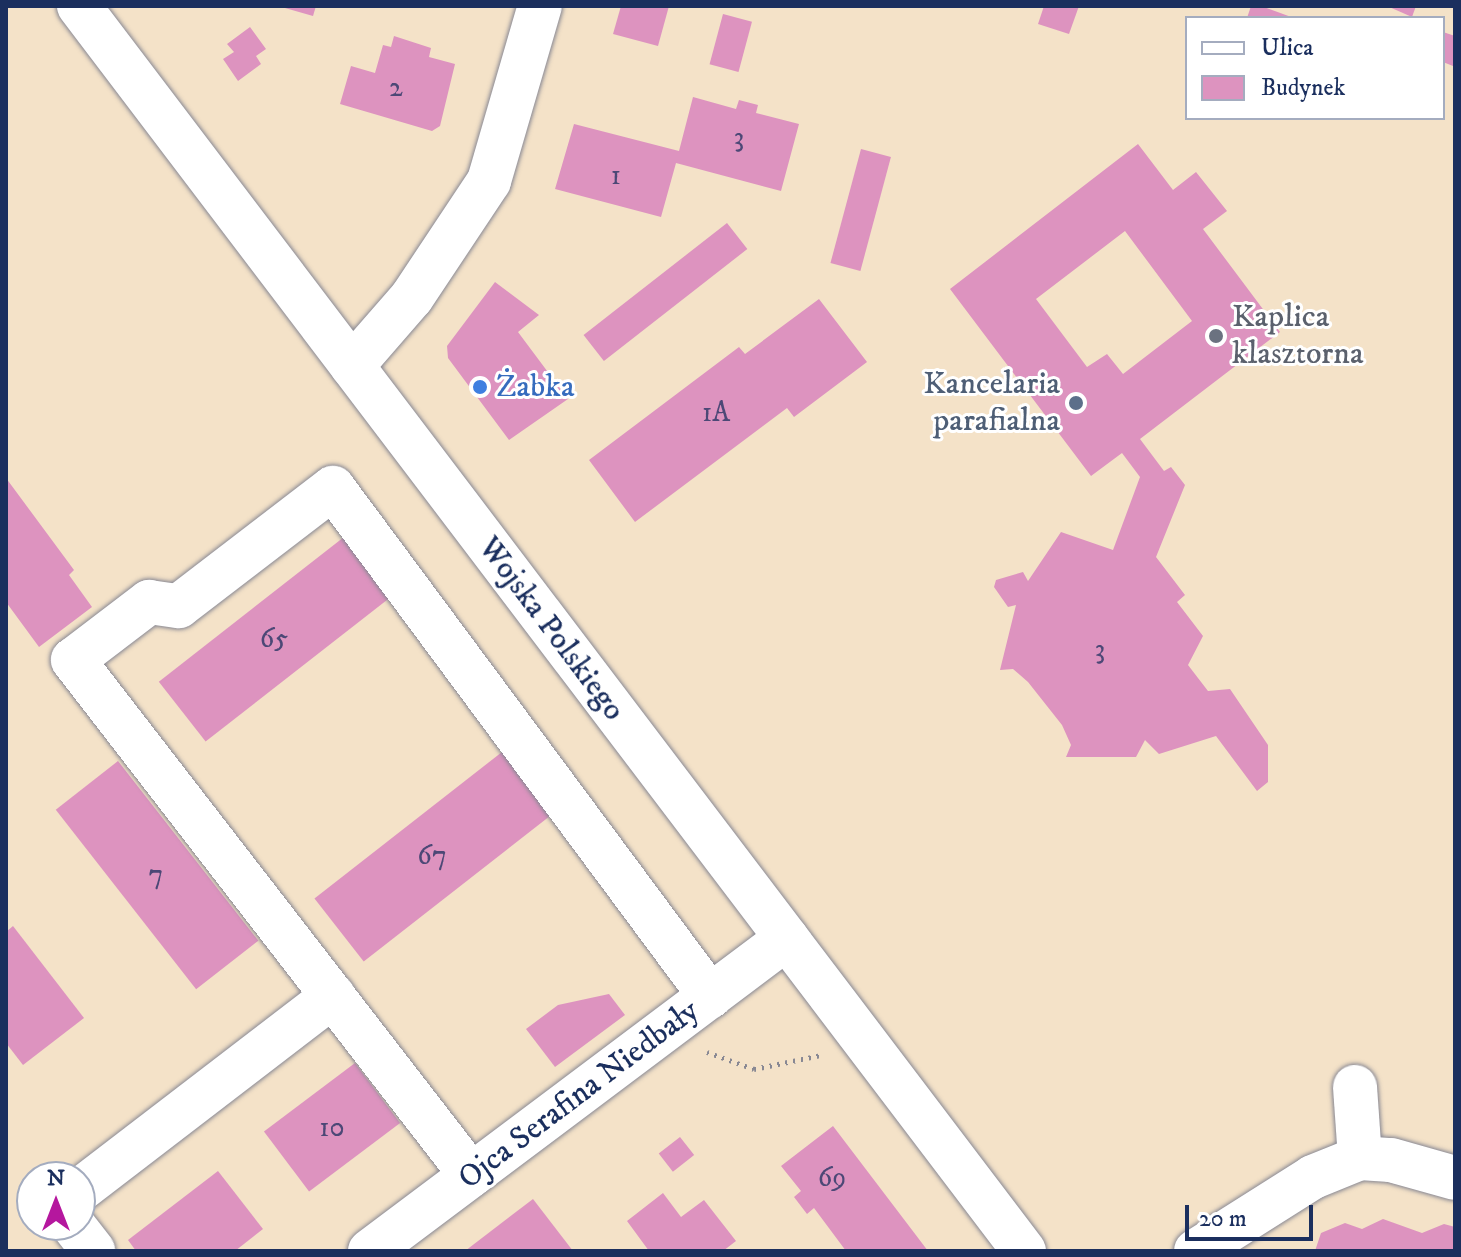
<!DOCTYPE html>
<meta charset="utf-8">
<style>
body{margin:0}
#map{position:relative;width:1461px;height:1257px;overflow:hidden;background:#f4e2c8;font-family:"IM FELL DW Pica",serif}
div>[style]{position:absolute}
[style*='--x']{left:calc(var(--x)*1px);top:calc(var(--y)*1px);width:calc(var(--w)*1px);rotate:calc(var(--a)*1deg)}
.building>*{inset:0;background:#dd93bf;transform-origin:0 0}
.path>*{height:5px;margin-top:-2.5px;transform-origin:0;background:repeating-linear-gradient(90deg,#888893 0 2px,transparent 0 8px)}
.roads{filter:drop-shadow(0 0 2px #888893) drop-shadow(0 0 2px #888893)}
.minor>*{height:44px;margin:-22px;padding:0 22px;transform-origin:22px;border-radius:22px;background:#fff}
.major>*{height:44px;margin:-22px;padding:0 22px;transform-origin:22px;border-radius:22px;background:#fff}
.dots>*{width:22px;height:22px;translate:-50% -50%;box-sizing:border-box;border:4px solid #fff;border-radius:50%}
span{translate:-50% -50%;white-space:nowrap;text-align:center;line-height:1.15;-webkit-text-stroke:6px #fff;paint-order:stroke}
.number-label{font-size:28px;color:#4c4876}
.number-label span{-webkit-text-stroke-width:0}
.worship-label{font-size:32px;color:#5b616d}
.left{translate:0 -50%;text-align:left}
.service-label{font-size:32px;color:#4e5e75}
.right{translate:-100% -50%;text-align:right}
.shop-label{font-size:32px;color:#366cbe}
.street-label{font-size:32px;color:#1b2f5e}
.frame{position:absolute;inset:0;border:8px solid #1b2f5e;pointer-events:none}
.legend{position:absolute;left:1185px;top:16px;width:260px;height:104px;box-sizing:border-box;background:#fff;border:2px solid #a4acbf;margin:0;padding:10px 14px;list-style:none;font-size:24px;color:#1b2f5e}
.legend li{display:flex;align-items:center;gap:16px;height:40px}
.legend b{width:40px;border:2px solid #a4acbf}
.north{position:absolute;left:16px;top:1161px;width:80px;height:80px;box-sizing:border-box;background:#fff;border:2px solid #a4acbf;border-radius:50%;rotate:0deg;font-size:22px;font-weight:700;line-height:32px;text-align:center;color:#1b2f5e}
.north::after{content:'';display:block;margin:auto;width:28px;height:36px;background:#b5179e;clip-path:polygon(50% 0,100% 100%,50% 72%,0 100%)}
.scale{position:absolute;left:1185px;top:1205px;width:128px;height:36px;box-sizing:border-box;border:4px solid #1b2f5e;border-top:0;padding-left:10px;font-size:24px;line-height:28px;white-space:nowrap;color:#1b2f5e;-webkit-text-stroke:6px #fff;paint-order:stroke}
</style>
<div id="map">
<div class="building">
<i style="clip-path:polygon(278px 6px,316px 6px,313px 16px)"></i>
<i style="clip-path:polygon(621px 6px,669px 6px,658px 46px,613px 34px)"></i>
<i style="clip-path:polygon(1044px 6px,1079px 6px,1069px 34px,1038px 24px)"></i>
<i style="clip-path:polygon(1251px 6px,1261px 6px,1294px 18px,1247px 18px)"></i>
<i style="clip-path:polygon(1387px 6px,1416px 6px,1412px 17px)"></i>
<i style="left:723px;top:14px;width:30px;height:52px;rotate:15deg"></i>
<i style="clip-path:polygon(250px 27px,266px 49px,256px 56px,261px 64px,238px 81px,223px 59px,234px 52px,227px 44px)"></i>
<i style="clip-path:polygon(1443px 32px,1455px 36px,1453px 66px,1443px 62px)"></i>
<i style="clip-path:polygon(394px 36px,431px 48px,429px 57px,455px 64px,440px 126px,432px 131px,340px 104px,351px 66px,375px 73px,383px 45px,391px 47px)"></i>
<i style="clip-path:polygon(693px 97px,736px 109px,739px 100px,758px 105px,756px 113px,799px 124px,781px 191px,676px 163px,661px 217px,555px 189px,574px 124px,679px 151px)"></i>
<i style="clip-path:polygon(evenodd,1138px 144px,1173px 190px,1196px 172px,1227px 211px,1203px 229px,1280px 332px,1140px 439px,1164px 471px,1171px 467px,1185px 485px,1156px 557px,1185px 595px,1177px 602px,1203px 636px,1188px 665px,1208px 691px,1230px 689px,1268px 745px,1268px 782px,1257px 791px,1216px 736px,1159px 754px,1145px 740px,1136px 757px,1066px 757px,1071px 745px,1062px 725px,1028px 682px,1013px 669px,1000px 670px,1016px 605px,1008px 607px,994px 587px,996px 580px,1023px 572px,1028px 581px,1061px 532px,1113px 550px,1140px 477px,1122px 453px,1091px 476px,950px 289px,1138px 144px,1125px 231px,1192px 321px,1123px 374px,1107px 354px,1087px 367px,1036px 299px,1125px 231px)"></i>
<i style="left:861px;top:149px;width:31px;height:118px;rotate:15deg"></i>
<i style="left:727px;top:223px;width:33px;height:182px;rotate:52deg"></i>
<i style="clip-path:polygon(495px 282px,539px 315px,518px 332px,568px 399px,509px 440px,448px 358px,447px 346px)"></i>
<i style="clip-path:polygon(819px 299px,867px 362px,794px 417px,787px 408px,635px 522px,589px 460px,739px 347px,745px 354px)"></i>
<i style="clip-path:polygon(6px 478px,74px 570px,69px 575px,92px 607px,39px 647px,6px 602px)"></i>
<i style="left:344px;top:537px;width:76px;height:235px;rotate:52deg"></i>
<i style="left:502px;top:752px;width:80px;height:238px;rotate:52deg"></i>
<i style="left:118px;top:761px;width:228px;height:79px;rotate:52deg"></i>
<i style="clip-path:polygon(13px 926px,84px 1018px,23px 1065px,6px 1043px,6px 932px)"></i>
<i style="clip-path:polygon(609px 994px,625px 1015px,555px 1067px,526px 1029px,558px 1005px)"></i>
<i style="left:355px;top:1063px;width:75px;height:114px;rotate:53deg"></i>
<i style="clip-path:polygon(833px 1126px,928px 1251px,846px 1251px,814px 1208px,807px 1214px,794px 1197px,801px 1191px,781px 1166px)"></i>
<i style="left:680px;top:1137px;width:23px;height:27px;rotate:52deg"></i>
<i style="clip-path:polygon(218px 1171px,263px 1229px,235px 1251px,136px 1251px,128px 1240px)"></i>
<i style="clip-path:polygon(663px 1193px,681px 1217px,704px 1200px,736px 1241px,723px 1251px,649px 1251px,627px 1221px)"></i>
<i style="clip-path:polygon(533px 1199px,573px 1251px,465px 1251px)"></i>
<i style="clip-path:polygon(1383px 1219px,1422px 1233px,1444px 1224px,1455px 1227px,1455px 1251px,1315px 1251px,1321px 1233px,1345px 1223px,1362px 1229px)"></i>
</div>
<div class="path">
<i style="--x:707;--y:1052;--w:50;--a:19.9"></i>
<i style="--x:754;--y:1069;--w:68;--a:-11.8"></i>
</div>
<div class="roads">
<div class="minor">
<i style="--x:352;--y:366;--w:91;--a:-49"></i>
<i style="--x:412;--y:297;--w:139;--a:-56.4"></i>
<i style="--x:489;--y:181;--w:182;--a:-73.8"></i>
<i style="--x:1355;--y:1087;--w:71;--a:86"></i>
<i style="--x:471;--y:1175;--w:651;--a:-127.7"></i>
<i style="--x:73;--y:660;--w:96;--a:-37.3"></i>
<i style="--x:149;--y:602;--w:30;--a:8"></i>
<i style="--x:179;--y:606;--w:194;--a:-37.5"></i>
<i style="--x:333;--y:488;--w:633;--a:53.42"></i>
<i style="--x:80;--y:1190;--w:319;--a:-37.5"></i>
<i style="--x:73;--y:1225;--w:33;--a:52"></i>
<i style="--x:370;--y:1251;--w:521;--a:-36.89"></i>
<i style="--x:1196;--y:1251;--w:138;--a:-32.3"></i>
<i style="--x:1313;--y:1177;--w:51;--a:-22"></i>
<i style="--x:1360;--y:1158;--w:31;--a:4"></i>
<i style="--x:1391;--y:1160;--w:66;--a:15.7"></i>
</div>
<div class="major">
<i style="--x:79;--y:6;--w:1563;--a:52.8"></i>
</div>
</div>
<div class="dots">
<i style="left:1216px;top:336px;background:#6b7280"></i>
<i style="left:480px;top:387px;background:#3f7fe0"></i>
<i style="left:1076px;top:403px;background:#5c6f8a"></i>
</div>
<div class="number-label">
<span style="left:396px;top:88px">2</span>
<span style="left:739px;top:138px">3</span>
<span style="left:616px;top:176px">1</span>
<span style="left:716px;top:413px">1A</span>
<span style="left:274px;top:639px">65</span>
<span style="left:1100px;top:650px">3</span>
<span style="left:432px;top:856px">67</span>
<span style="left:156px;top:875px">7</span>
<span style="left:332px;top:1128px">10</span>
<span style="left:832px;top:1178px">69</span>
</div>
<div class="worship-label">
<span class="left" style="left:1232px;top:336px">Kaplica<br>klasztorna</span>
</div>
<div class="service-label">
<span class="right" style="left:1060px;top:403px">Kancelaria<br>parafialna</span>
</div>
<div class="shop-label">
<span class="left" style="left:496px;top:387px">Żabka</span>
</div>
<div class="street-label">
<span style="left:551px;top:629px;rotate:53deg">Wojska Polskiego</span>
<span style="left:579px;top:1095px;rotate:-37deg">Ojca Serafina Niedbały</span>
</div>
<div class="frame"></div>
<ul class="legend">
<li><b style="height:10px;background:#fff"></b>Ulica</li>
<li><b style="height:22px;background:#dd93bf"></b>Budynek</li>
</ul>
<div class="north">N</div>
<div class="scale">20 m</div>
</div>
